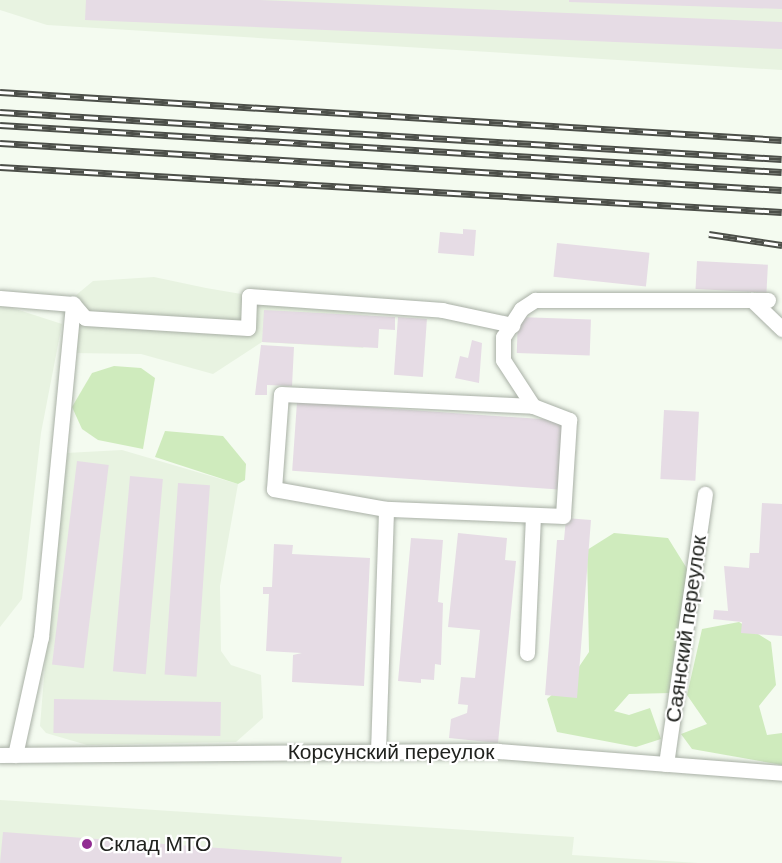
<!DOCTYPE html>
<meta charset="utf-8">
<style>
body{margin:0}
#map{position:relative;width:782px;height:863px;overflow:hidden;background:#f4fbf0;font-family:Helvetica,sans-serif}
div>[style]{position:absolute}
[style*='--x']{left:calc(var(--x)*1px);top:calc(var(--y)*1px);width:calc(var(--w)*1px);rotate:calc(var(--a)*1deg)}
.built>*{inset:0;background:#e8f3e1}
.green>*{inset:0;background:#cfebbd}
.building>*{inset:0;background:#e6dce5;transform-origin:0 0}
.roads{filter:drop-shadow(0 0 2px #a9b0a6) drop-shadow(0 0 2px #a9b0a6)}
.minor>*{height:15px;margin:-7.5px;padding:0 7.5px;transform-origin:7.5px;border-radius:7.5px;background:#fff}
.rail>*{height:7px;margin-top:-3.5px;transform-origin:0;background:repeating-linear-gradient(90deg,#fff 0 14px,#4c4f49 0 28px);box-sizing:border-box;border-block:2px solid #4c4f49}
.dots>*{width:16px;height:16px;translate:-50% -50%;box-sizing:border-box;border:3px solid #fff;border-radius:50%}
span{translate:-50% -50%;white-space:nowrap;text-align:center;line-height:1.15;-webkit-text-stroke:4.5px #fff;paint-order:stroke}
.street-label{font-size:21px;color:#20221e}
.poi-label{font-size:21px;color:#20221e}
.left{translate:0 -50%;text-align:left}
</style>
<div id="map">
<div class="built">
<i style="clip-path:polygon(0 0,782px 0,782px 70px,47px 25px,0 10px)"></i>
<i style="clip-path:polygon(154px 277px,206px 288px,383px 318px,363px 348px,262px 342px,213px 374px,141px 354px,72px 353px,75px 296px,93px 281px)"></i>
<i style="clip-path:polygon(0 304px,62px 324px,41px 433px,22px 599px,0 627px)"></i>
<i style="clip-path:polygon(122px 450px,238px 484px,220px 586px,221px 651px,231px 665px,261px 675px,263px 718px,236px 742px,87px 745px,46px 733px,40px 726px,62px 461px,66px 453px)"></i>
<i style="clip-path:polygon(0 800px,574px 837px,572px 855px,698px 863px,0 863px)"></i>
</div>
<div class="green">
<i style="clip-path:polygon(114px 366px,141px 368px,155px 378px,143px 449px,98px 440px,82px 429px,72px 407px,92px 373px)"></i>
<i style="clip-path:polygon(165px 431px,223px 436px,246px 464px,245px 480px,238px 484px,155px 457px)"></i>
<i style="clip-path:polygon(614px 533px,668px 538px,686px 567px,696px 600px,671px 693px,629px 694px,614px 711px,629px 715px,650px 708px,661px 739px,636px 747px,557px 732px,547px 699px,570px 680px,589px 652px,587px 550px)"></i>
<i style="clip-path:polygon(739px 622px,771px 642px,776px 685px,759px 706px,767px 735px,782px 733px,782px 765px,692px 749px,681px 734px,707px 724px,687px 695px,702px 629px)"></i>
</div>
<div class="building">
<i style="clip-path:polygon(86px 0,260px 0,782px 22px,782px 49px,85px 20px)"></i>
<i style="clip-path:polygon(782px 0,782px 9px,569px 2px,569px 0)"></i>
<i style="clip-path:polygon(463px 229px,476px 230px,474px 256px,438px 253px,440px 232px,463px 234px)"></i>
<i style="left:557px;top:243px;width:93px;height:34px;rotate:6deg"></i>
<i style="left:697px;top:261px;width:71px;height:28px;rotate:3deg"></i>
<i style="clip-path:polygon(264px 310px,395px 317px,395px 330px,379px 329px,378px 348px,262px 342px)"></i>
<i style="left:398px;top:317px;width:29px;height:58px;rotate:4deg"></i>
<i style="left:518px;top:317px;width:73px;height:36px;rotate:2deg"></i>
<i style="clip-path:polygon(472px 340px,482px 343px,479px 383px,455px 378px,460px 356px,468px 358px)"></i>
<i style="clip-path:polygon(261px 345px,294px 347px,292px 386px,267px 385px,267px 395px,255px 395px)"></i>
<i style="left:297px;top:402px;width:267px;height:69px;rotate:4deg"></i>
<i style="left:664px;top:410px;width:35px;height:69px;rotate:3deg"></i>
<i style="left:77px;top:461px;width:32px;height:205px;rotate:7deg"></i>
<i style="left:130px;top:476px;width:33px;height:196px;rotate:5deg"></i>
<i style="left:178px;top:483px;width:32px;height:192px;rotate:4deg"></i>
<i style="clip-path:polygon(762px 503px,782px 504px,782px 636px,741px 633px,742px 622px,713px 619px,714px 610px,728px 611px,724px 566px,749px 568px,750px 553px,759px 553px)"></i>
<i style="clip-path:polygon(566px 518px,591px 520px,577px 698px,545px 695px,557px 540px,564px 540px)"></i>
<i style="clip-path:polygon(458px 533px,507px 538px,505px 560px,516px 561px,498px 743px,449px 738px,451px 719px,467px 713px,468px 705px,458px 704px,461px 677px,475px 678px,480px 630px,448px 627px)"></i>
<i style="clip-path:polygon(411px 538px,443px 540px,438px 602px,443px 603px,441px 665px,435px 664px,434px 680px,421px 679px,421px 683px,398px 681px)"></i>
<i style="clip-path:polygon(274px 544px,293px 545px,292px 554px,370px 558px,364px 686px,292px 682px,293px 655px,302px 653px,266px 651px,269px 594px,263px 594px,263px 587px,272px 587px)"></i>
<i style="left:54px;top:699px;width:167px;height:34px;rotate:1deg"></i>
<i style="clip-path:polygon(3px 832px,342px 857px,341px 863px,0 863px)"></i>
</div>
<div class="roads">
<div class="minor">
<i style="--x:0;--y:298;--w:73;--a:4.7"></i>
<i style="--x:73;--y:304;--w:18;--a:49"></i>
<i style="--x:85;--y:318;--w:163;--a:3.5"></i>
<i style="--x:248;--y:328;--w:32;--a:-88"></i>
<i style="--x:249;--y:296;--w:194;--a:4.1"></i>
<i style="--x:442;--y:310;--w:72;--a:12.1"></i>
<i style="--x:752;--y:300;--w:42;--a:44"></i>
<i style="--x:533;--y:406;--w:55;--a:-123.1"></i>
<i style="--x:503;--y:360;--w:23;--a:-90"></i>
<i style="--x:503;--y:337;--w:33;--a:-57"></i>
<i style="--x:521;--y:309;--w:17;--a:-33"></i>
<i style="--x:535;--y:300;--w:233;--a:0"></i>
<i style="--x:527;--y:653;--w:138;--a:-87.5"></i>
<i style="--x:378;--y:752;--w:243;--a:-88.1"></i>
<i style="--x:386;--y:509;--w:114;--a:-169.9"></i>
<i style="--x:274;--y:489;--w:95;--a:-85.8"></i>
<i style="--x:281;--y:394;--w:252;--a:2.7"></i>
<i style="--x:533;--y:406;--w:39;--a:21"></i>
<i style="--x:569;--y:420;--w:96;--a:93.6"></i>
<i style="--x:563;--y:516;--w:177;--a:-177.7"></i>
<i style="--x:0;--y:755;--w:498;--a:-0.5"></i>
<i style="--x:498;--y:751;--w:285;--a:4.4"></i>
<i style="--x:15;--y:755;--w:121;--a:-77.6"></i>
<i style="--x:41;--y:637;--w:335;--a:-84.5"></i>
<i style="--x:666;--y:764;--w:273;--a:-81.8"></i>
</div>
</div>
<div class="rail">
<i style="--x:0;--y:92;--w:783;--a:3.51"></i>
<i style="--x:0;--y:112;--w:783;--a:3.44"></i>
<i style="--x:0;--y:125;--w:783;--a:3.44"></i>
<i style="--x:0;--y:143;--w:783;--a:3.44"></i>
<i style="--x:0;--y:167;--w:783;--a:3.29"></i>
<i style="--x:709;--y:234;--w:74;--a:8.6"></i>
</div>
<div class="dots">
<i style="left:87px;top:844px;background:#912c92"></i>
</div>
<div class="street-label">
<span style="left:686px;top:629px;rotate:-82deg">Саянский переулок</span>
<span style="left:391px;top:752px">Корсунский переулок</span>
</div>
<div class="poi-label">
<span class="left" style="left:99px;top:844px">Склад МТО</span>
</div>
</div>
